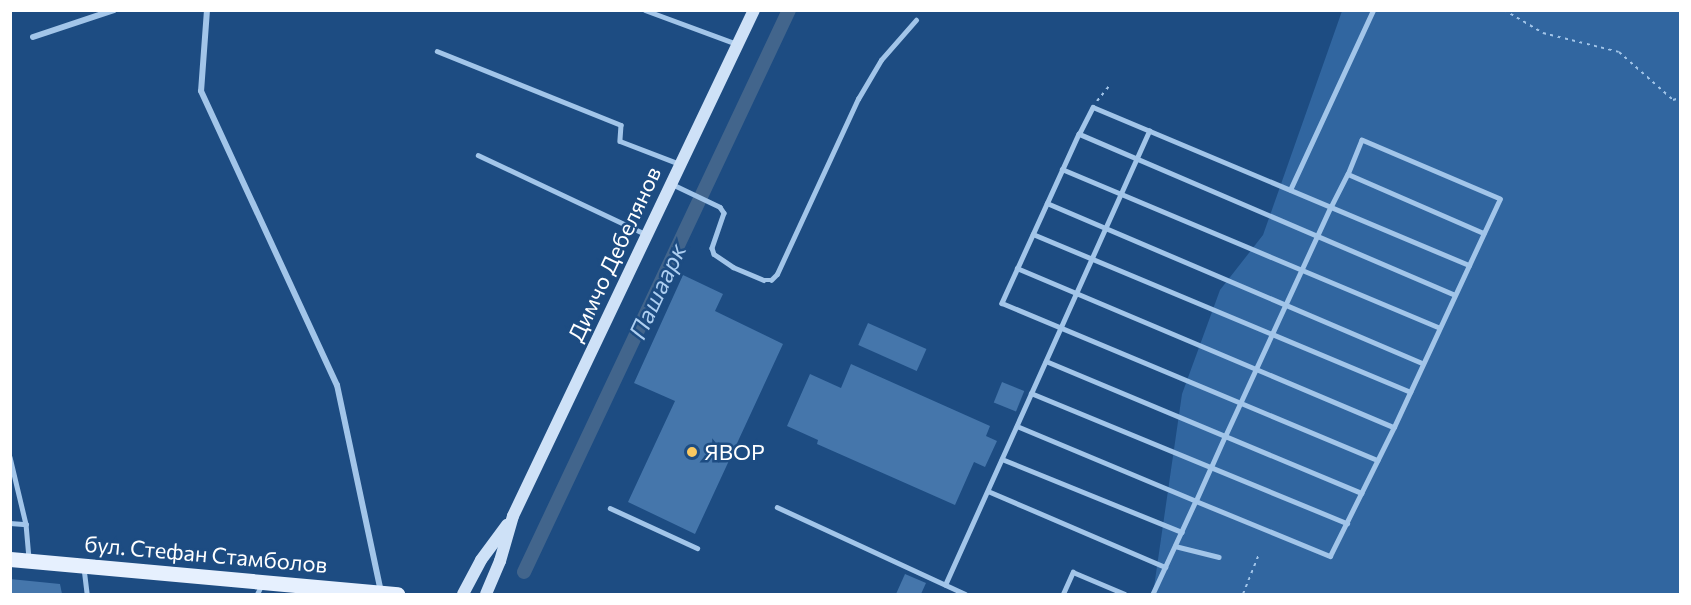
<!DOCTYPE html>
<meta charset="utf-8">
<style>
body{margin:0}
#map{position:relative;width:1691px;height:605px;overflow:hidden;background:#1d4c82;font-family:Commissioner,sans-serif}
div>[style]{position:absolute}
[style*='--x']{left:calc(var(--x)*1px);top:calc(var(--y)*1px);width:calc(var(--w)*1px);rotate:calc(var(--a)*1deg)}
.green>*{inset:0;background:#3166a0}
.canal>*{height:14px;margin:-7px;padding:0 7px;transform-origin:7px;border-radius:7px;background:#42658c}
.building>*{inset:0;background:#4576ab;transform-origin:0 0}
.path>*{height:2px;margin-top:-1px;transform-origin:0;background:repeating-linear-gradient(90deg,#a2c5e9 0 3px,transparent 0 7.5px)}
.lane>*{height:4.5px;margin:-2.25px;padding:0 2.25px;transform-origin:2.25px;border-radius:2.25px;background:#a2c5e9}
.street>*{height:6px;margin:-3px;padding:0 3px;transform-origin:3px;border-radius:3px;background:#a2c5e9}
.secondary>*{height:12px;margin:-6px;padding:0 6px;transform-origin:6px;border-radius:6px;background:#cee1f7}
.primary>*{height:15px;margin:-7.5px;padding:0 7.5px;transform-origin:7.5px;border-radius:7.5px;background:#e6f0fe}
.dots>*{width:16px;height:16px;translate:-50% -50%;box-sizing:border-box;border:3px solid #1d4c82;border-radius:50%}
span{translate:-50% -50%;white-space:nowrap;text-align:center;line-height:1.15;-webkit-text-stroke:5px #1d4c82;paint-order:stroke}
.street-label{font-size:22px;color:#fff}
.poi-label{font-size:22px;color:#fff}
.left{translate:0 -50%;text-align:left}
.water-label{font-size:24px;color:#aecff1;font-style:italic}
.frame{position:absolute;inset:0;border:12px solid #fff;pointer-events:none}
</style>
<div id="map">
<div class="green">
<i style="clip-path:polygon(1342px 11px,1680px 11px,1680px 594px,1153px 594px,1182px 394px,1220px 290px,1263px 235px)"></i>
</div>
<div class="canal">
<i style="--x:524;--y:572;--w:621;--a:-64.75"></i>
</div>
<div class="building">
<i style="clip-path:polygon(683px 275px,723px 294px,715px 311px,783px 344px,695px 534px,628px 502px,675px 401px,634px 383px)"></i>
<i style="left:868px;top:323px;width:64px;height:24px;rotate:24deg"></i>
<i style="clip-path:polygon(851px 364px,990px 426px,986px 436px,997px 441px,985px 467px,974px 462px,955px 505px,817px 444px,818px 440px,787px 426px,810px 374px,841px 388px)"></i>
<i style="left:1002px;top:382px;width:24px;height:22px;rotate:22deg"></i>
<i style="clip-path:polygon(905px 574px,926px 583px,921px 594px,896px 594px)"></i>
<i style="clip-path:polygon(10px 579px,60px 584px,62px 594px,10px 594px)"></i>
</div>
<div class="path">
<i style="--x:1504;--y:10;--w:45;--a:30.5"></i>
<i style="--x:1543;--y:33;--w:78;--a:14"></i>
<i style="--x:1619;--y:52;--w:72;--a:41.6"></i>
<i style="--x:1673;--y:100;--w:7;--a:-16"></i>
<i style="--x:1097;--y:101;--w:21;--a:-51"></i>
<i style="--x:1243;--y:594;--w:43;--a:-68.2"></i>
</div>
<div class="lane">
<i style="--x:645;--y:10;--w:98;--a:20.3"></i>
<i style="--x:437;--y:51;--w:198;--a:21.9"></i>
<i style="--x:621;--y:125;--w:16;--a:94"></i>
<i style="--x:620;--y:141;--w:64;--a:21"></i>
<i style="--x:1079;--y:134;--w:186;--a:114.5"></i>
<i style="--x:1002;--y:303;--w:407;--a:22.7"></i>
<i style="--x:478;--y:155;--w:187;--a:25.3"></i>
<i style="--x:1062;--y:169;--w:408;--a:22.8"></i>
<i style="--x:1348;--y:174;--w:148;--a:23.5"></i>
<i style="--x:672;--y:184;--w:53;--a:25.6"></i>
<i style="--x:720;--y:207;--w:7;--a:56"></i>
<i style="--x:724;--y:213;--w:37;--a:109"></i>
<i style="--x:712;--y:248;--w:6;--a:72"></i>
<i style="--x:714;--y:254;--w:23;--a:34"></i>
<i style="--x:733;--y:267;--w:33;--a:23"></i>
<i style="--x:763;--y:280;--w:8;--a:0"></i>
<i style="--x:771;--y:280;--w:8;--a:-45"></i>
<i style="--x:777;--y:274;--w:193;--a:-65.2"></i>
<i style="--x:858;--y:99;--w:45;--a:-59.5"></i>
<i style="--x:881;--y:60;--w:53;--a:-48.8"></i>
<i style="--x:1290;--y:190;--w:198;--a:-65.2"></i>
<i style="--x:1047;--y:203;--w:408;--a:23.1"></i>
<i style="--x:1033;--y:234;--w:409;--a:22.7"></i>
<i style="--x:1017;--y:268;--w:409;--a:22.9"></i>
<i style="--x:1454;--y:295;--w:408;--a:-156.8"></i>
<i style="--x:1079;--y:134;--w:30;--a:-63"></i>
<i style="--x:1093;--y:107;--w:408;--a:22.8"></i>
<i style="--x:1046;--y:361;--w:342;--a:22.7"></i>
<i style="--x:1031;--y:393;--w:342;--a:22.4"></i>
<i style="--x:1017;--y:426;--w:194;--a:22.7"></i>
<i style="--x:1196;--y:501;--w:145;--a:22.3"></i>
<i style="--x:1330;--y:556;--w:144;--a:-63.6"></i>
<i style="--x:1394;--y:427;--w:251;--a:-65.1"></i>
<i style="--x:1500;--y:199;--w:150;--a:-156.9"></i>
<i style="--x:1362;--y:140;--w:37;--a:112"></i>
<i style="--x:1348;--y:174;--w:37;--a:117"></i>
<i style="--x:1331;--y:207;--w:253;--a:114.7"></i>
<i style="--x:1225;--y:437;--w:34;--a:114"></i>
<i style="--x:1211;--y:468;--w:36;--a:114"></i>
<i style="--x:1196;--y:501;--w:102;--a:114.8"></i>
<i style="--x:10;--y:457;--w:69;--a:76.6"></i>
<i style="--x:26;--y:524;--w:34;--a:85"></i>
<i style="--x:1002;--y:459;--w:194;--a:22.1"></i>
<i style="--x:988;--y:491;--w:193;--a:23.2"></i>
<i style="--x:777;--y:507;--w:207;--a:24.8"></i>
<i style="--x:610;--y:508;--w:96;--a:24.7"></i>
<i style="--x:10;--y:523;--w:16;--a:4"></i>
<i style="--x:1175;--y:546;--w:45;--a:14"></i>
<i style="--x:84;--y:568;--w:26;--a:83"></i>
<i style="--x:945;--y:585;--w:498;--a:-65.8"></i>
<i style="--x:257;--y:594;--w:11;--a:-63"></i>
<i style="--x:1063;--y:594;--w:24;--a:-66"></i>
<i style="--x:1073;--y:572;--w:56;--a:22.9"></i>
</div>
<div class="street">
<i style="--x:207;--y:10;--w:81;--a:94.2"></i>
<i style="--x:201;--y:91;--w:324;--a:65.2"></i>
<i style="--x:337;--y:385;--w:212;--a:78"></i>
<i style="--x:33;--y:37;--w:85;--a:-18.4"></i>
</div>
<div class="secondary">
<i style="--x:463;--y:594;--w:38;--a:-62"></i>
<i style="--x:481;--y:560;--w:44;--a:-53.4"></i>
<i style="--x:486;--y:594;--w:36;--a:-67"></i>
<i style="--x:500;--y:561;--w:47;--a:-73.9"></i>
<i style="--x:513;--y:516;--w:560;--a:-64.53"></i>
</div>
<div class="primary">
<i style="--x:10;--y:559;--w:389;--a:5.2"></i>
</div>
<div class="dots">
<i style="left:692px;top:452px;background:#f9c861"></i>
</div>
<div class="street-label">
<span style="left:614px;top:254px;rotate:-65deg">Димчо Дебелянов</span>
<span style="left:206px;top:554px;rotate:5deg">бул. Стефан Стамболов</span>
</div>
<div class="poi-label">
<span class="left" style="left:704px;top:452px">ЯВОР</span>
</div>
<div class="water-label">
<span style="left:657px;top:291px;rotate:-65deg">Пашаарк</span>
</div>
<div class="frame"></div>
</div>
